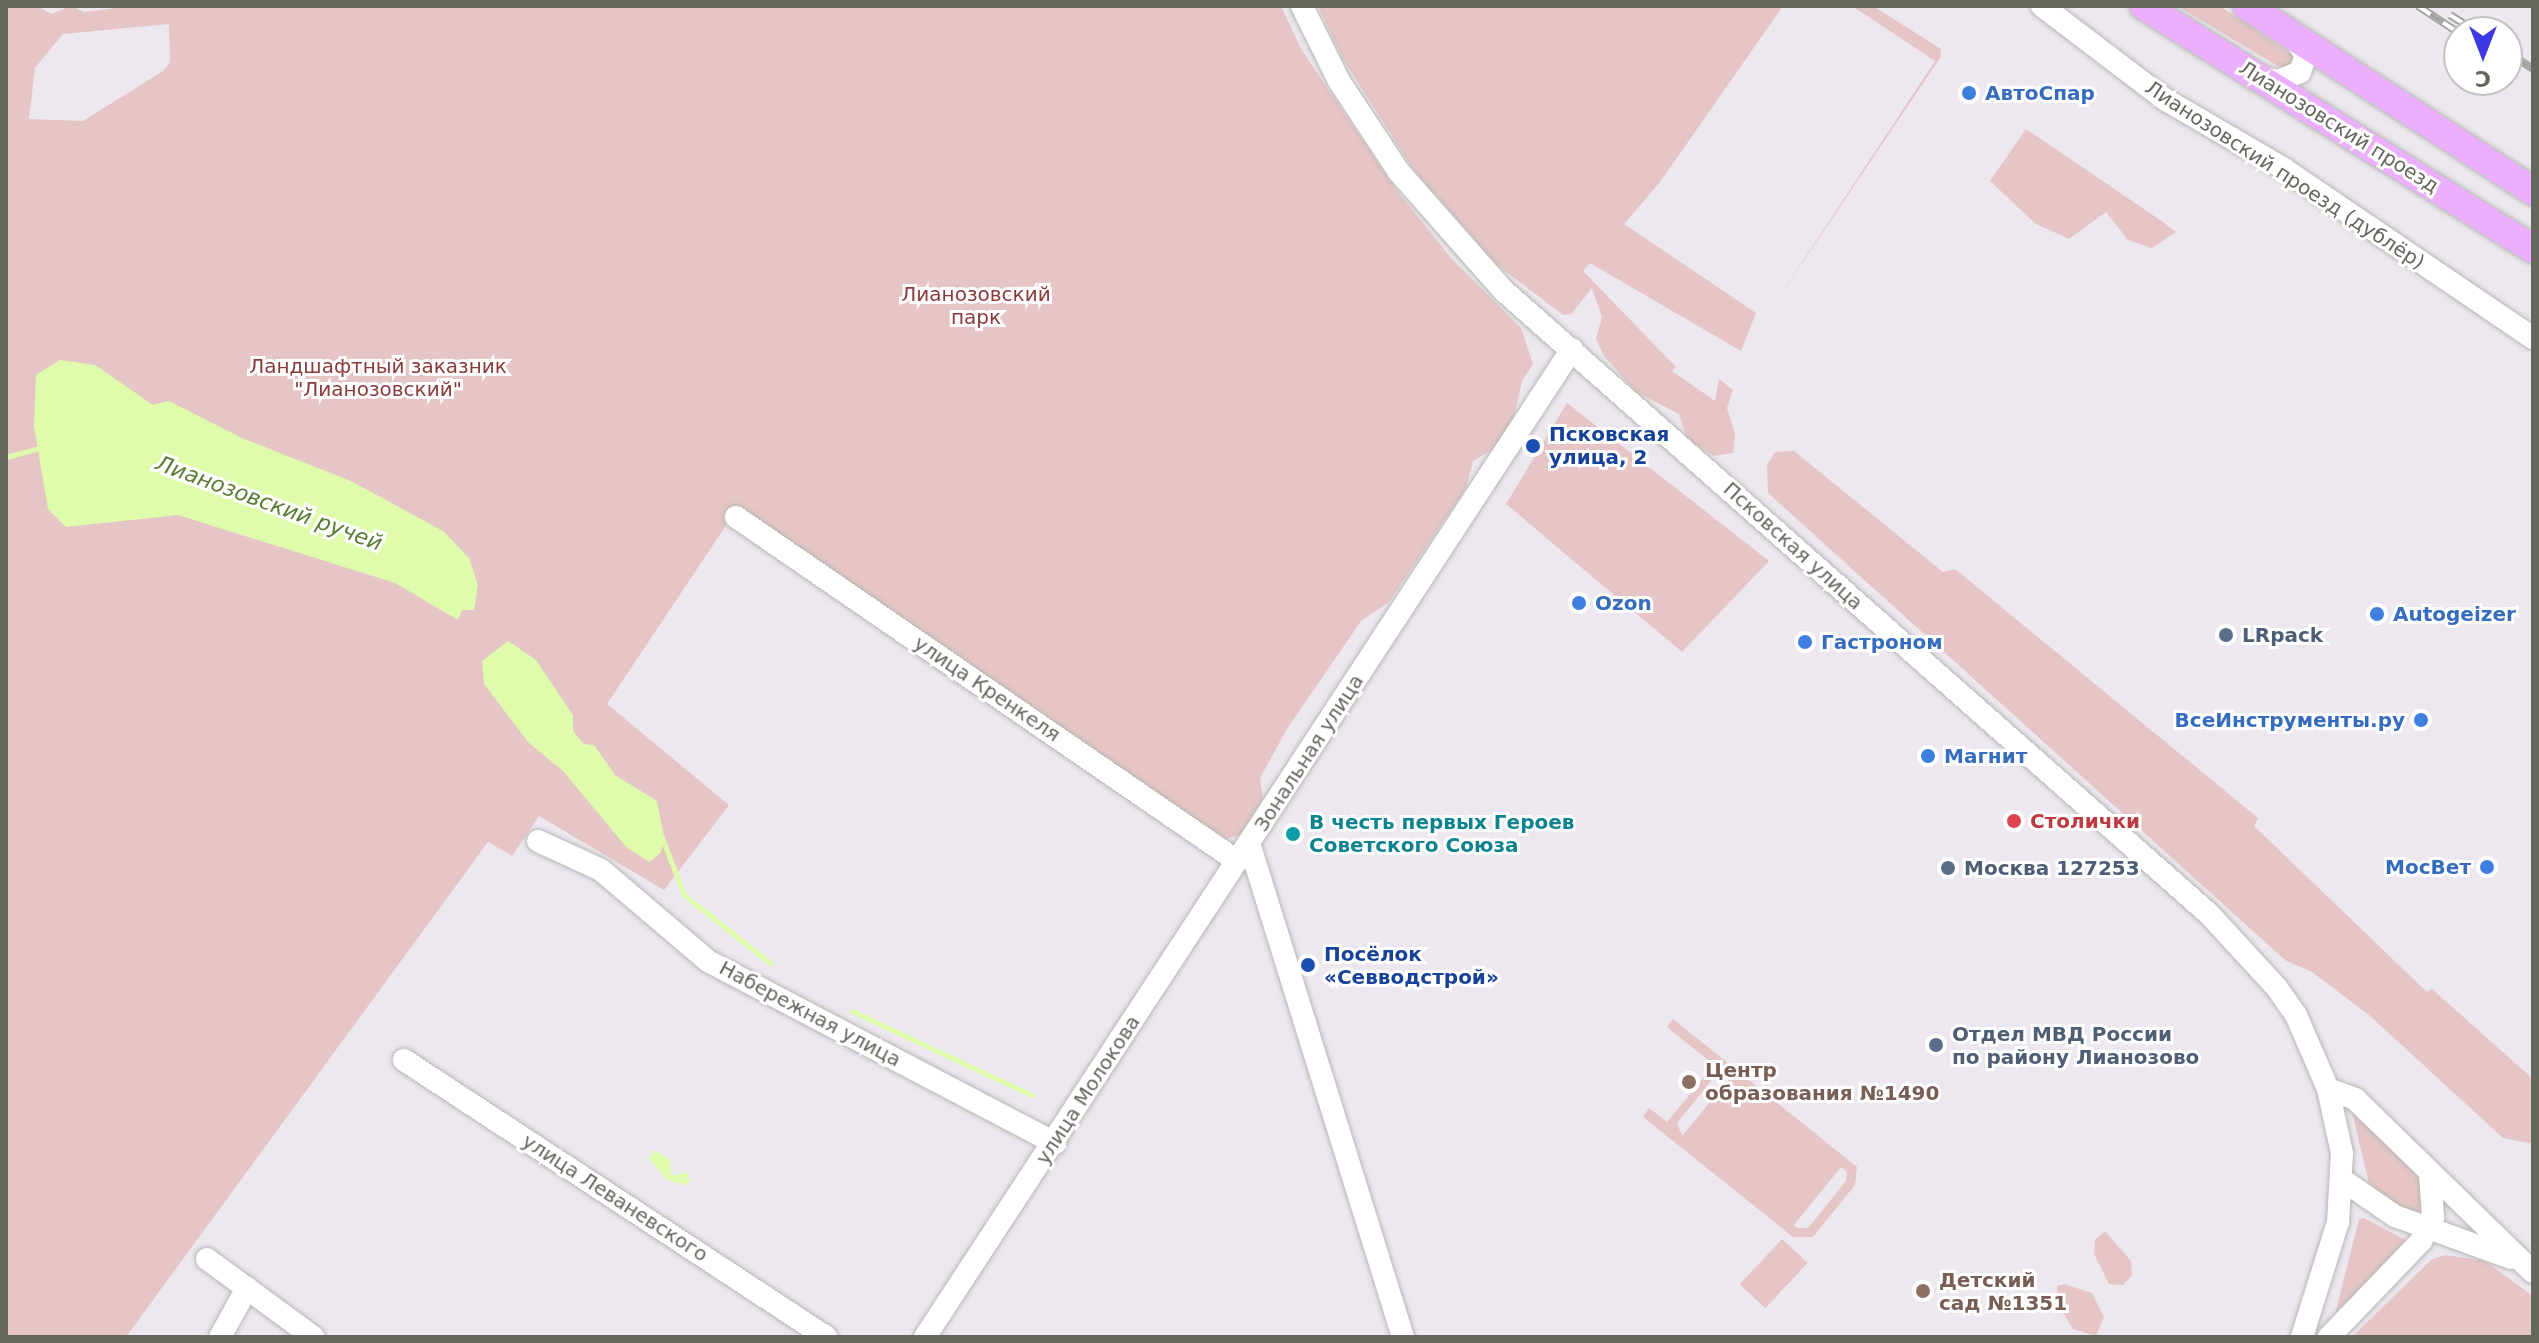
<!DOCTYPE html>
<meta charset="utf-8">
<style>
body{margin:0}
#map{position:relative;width:2539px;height:1343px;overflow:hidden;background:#ede7f0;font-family:"DejaVu Sans",sans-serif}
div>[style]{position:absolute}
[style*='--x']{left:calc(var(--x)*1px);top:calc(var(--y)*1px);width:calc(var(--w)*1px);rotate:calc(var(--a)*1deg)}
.green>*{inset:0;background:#e6c5c7;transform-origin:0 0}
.water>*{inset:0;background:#defcab}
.stream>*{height:5px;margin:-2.5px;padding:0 2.5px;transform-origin:2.5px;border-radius:2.5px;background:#defcab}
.roads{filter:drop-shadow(0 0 2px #b5b9b2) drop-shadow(0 0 2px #b5b9b2)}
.minor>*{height:22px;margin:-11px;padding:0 11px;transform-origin:11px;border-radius:11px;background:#fff}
.major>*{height:28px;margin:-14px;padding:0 14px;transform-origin:14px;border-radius:14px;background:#ebaffd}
.rail>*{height:8px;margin-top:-4px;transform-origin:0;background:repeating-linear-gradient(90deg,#fff 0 15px,#a2a3a0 0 30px);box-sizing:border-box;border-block:2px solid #a2a3a0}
.dots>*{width:22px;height:22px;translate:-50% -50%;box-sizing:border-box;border:4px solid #fff;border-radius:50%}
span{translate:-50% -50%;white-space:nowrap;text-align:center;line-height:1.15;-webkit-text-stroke:6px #fff;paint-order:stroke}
.shop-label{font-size:20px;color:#366cbe;font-weight:700}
.left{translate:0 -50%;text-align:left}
.right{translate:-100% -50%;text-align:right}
.street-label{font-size:20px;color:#63675e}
.park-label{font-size:20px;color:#8a3a3b}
.transit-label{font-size:20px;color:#164399;font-weight:700}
.service-label{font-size:20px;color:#4e5e75;font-weight:700}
.health-label{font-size:20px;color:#be3a42;font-weight:700}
.culture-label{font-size:20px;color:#0d838f;font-weight:700}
.education-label{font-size:20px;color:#785e54;font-weight:700}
.water-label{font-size:22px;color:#5b7b34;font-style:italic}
.frame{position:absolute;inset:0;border:8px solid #63675e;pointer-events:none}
.north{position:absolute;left:2443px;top:16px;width:80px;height:80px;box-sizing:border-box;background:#fff;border:2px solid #c1c2bf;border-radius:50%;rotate:180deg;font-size:22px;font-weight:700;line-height:32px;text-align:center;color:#63675e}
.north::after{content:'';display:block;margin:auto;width:28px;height:36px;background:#3c39e4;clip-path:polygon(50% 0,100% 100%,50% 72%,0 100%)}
</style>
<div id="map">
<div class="green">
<i style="clip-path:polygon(evenodd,6px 6px,38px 6px,51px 14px,71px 6px,84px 12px,133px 6px,1281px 6px,1301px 49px,1395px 188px,1451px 258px,1521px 328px,1533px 364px,1522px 381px,1513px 421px,1492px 450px,1473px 461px,1466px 488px,1389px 602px,1361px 621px,1287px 729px,1260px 778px,1263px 798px,1248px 833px,1226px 839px,737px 509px,607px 704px,729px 805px,664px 890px,539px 816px,512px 856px,488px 842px,126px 1337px,6px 1337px,6px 6px,169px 24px,170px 62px,163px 71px,83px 121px,29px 119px,35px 68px,63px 34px,169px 24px)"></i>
<i style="clip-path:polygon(1318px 6px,1783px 6px,1660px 182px,1624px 224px,1756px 313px,1741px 351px,1590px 263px,1583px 271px,1676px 367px,1672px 371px,1715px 401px,1719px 379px,1733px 390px,1727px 408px,1735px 433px,1733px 453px,1714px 456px,1687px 439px,1679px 414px,1636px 392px,1604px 356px,1596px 339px,1602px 317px,1592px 288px,1571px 314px,1563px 315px,1496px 264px,1413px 169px,1343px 59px)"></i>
<i style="clip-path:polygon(1852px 6px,1873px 6px,1941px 49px,1940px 58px,1769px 312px,1935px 61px)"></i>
<i style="clip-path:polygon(2177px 6px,2220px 6px,2297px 58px,2286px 71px)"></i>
<i style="clip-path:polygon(2026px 129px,2160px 220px,2176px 232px,2152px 248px,2128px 240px,2106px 212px,2069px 239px,2036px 224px,1990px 181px)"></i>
<i style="clip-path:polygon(1567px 403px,1769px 561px,1682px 652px,1506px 504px)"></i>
<i style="clip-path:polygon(1794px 451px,1943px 572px,1955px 569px,2258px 818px,2254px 826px,2427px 992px,2432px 989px,2533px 1079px,2533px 1144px,2503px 1138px,2369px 1015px,2312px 972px,2285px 960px,1768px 493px,1767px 465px,1775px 452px)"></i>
<i style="clip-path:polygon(evenodd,1673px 1019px,1857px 1167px,1855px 1185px,1813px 1237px,1793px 1237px,1643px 1117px,1649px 1108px,1667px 1122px,1714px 1065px,1667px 1027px,1673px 1019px,1724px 1073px,1730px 1078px,1682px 1136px,1677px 1123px,1715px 1076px,1724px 1073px,1673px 1019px,1841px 1167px,1847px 1172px,1846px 1181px,1808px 1228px,1797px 1228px,1794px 1225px,1841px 1167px)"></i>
<i style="clip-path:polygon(2351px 1107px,2422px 1175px,2424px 1206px,2418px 1211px,2410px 1213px,2371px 1193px)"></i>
<i style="clip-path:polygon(2364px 1218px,2409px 1242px,2335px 1314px,2359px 1219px)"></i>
<i style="clip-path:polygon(2105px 1231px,2131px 1261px,2132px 1275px,2123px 1285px,2109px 1284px,2094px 1254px,2095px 1240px)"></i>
<i style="left:1782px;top:1239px;width:35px;height:62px;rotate:43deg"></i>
<i style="clip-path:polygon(2445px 1255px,2485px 1261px,2533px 1296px,2533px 1337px,2352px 1337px,2432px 1259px)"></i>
<i style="clip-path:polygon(2064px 1284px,2092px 1293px,2104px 1317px,2096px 1336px,2073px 1329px,2059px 1306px,2057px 1286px)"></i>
</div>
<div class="water">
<i style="clip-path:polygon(60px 360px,95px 365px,153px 405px,169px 401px,242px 438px,351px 481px,443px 531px,469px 558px,478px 585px,474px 610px,462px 610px,458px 620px,395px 583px,178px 515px,66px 527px,48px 509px,34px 426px,36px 375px)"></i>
<i style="clip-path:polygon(508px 641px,536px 660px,573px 715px,573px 731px,584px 744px,594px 745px,615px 775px,657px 801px,664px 837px,661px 852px,650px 862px,627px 848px,563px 771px,529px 743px,484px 684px,482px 661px)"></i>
<i style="clip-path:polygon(655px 1150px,670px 1160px,671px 1176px,687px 1172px,690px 1181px,685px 1185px,667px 1180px,649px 1159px)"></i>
</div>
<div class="stream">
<i style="--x:6;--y:457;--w:34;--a:-15"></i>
<i style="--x:661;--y:835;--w:64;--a:69"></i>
<i style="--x:684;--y:895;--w:110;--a:38.3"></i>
<i style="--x:852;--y:1011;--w:198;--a:25.1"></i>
</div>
<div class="roads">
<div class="minor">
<i style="--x:1302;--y:6;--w:84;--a:63.7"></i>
<i style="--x:1339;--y:81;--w:109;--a:56.6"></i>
<i style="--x:1399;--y:172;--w:159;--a:48.6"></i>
<i style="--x:1504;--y:291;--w:941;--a:41.47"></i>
<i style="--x:2209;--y:914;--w:100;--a:47.4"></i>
<i style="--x:2277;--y:988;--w:33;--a:55"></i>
<i style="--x:2296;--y:1015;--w:81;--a:66.6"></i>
<i style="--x:2328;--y:1089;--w:66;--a:77.7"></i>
<i style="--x:2342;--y:1153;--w:69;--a:93.3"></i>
<i style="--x:2338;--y:1222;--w:121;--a:107.4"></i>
<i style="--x:2042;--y:6;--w:156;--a:37.2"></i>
<i style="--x:2166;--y:100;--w:137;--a:30.3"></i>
<i style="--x:2284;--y:169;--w:301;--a:34.2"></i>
<i style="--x:2258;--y:77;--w:20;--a:11"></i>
<i style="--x:2278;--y:81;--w:24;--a:-22"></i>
<i style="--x:2300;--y:72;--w:18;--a:-71"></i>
<i style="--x:2306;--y:55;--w:19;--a:-125"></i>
<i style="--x:736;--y:517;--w:608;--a:34.47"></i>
<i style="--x:538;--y:841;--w:69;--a:24.7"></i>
<i style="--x:601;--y:870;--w:140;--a:40.4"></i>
<i style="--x:708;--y:961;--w:392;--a:27.7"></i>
<i style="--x:1249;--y:843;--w:517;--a:72.69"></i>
<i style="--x:404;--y:1060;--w:505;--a:33.28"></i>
<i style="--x:2328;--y:1089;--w:29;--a:20"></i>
<i style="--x:2355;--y:1099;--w:248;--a:44.2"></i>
<i style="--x:2344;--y:1181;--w:62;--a:34.5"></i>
<i style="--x:2395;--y:1216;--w:123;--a:19.9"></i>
<i style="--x:207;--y:1259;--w:132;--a:36.3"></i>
<i style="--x:220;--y:1337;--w:56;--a:-61.1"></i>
<i style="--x:925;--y:1337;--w:1181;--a:-56.78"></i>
<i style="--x:2329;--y:1337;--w:133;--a:-46.2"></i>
<i style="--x:2421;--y:1241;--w:27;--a:-63"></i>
<i style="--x:2433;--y:1217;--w:43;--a:-94"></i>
</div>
<div class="major">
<i style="--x:2144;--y:6;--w:459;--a:32"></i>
<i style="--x:2247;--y:6;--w:341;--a:32.9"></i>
</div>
</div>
<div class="rail">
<i style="--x:2418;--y:6;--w:49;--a:33.4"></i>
<i style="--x:2450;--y:15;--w:32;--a:32"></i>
<i style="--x:2507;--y:52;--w:31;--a:33"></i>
</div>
<div class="dots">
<i style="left:1969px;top:93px;background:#3f7fe0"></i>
<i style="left:1533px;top:446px;background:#1a4fb4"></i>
<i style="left:1579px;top:603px;background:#3f7fe0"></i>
<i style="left:2377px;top:614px;background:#3f7fe0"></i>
<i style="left:2226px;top:635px;background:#5c6f8a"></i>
<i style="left:1805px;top:642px;background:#3f7fe0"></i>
<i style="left:2421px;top:720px;background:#3f7fe0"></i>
<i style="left:1928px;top:756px;background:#3f7fe0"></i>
<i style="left:2014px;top:821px;background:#e0444e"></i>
<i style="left:1293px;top:834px;background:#0f9aa8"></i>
<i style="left:2487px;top:867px;background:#3f7fe0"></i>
<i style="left:1948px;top:868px;background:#5c6f8a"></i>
<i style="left:1308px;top:965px;background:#1a4fb4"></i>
<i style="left:1936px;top:1045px;background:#5c6f8a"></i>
<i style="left:1689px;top:1082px;background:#8d6e63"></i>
<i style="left:1923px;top:1291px;background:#8d6e63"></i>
</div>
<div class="shop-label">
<span class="left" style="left:1985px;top:93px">АвтоСпар</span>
<span class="left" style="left:1595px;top:603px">Ozon</span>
<span class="left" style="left:2393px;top:614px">Autogeizer</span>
<span class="left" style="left:1821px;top:642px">Гастроном</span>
<span class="right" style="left:2405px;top:720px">ВсеИнструменты.ру</span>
<span class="left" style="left:1944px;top:756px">Магнит</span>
<span class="right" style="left:2471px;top:867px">МосВет</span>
</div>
<div class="street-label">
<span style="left:2339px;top:127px;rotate:32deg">Лианозовский проезд</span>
<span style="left:2285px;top:175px;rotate:33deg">Лианозовский проезд (дублёр)</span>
<span style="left:1793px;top:546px;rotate:42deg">Псковская улица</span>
<span style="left:987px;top:689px;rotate:34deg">улица Кренкеля</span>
<span style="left:1309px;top:753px;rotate:-57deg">Зональная улица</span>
<span style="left:810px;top:1014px;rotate:28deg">Набережная улица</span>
<span style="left:1088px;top:1090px;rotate:-57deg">улица Молокова</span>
<span style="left:615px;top:1198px;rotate:33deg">улица Леваневского</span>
</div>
<div class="park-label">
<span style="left:976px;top:306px">Лианозовский<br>парк</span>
<span style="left:378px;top:378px">Ландшафтный заказник<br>"Лианозовский"</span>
</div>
<div class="transit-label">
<span class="left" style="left:1549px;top:446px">Псковская<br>улица, 2</span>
<span class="left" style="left:1324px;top:966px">Посёлок<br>«Севводстрой»</span>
</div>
<div class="service-label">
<span class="left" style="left:2242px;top:635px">LRpack</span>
<span class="left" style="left:1964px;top:868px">Москва 127253</span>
<span class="left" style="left:1952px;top:1046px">Отдел МВД России<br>по району Лианозово</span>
</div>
<div class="health-label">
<span class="left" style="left:2030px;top:821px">Столички</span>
</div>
<div class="culture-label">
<span class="left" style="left:1309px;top:834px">В честь первых Героев<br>Советского Союза</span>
</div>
<div class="education-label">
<span class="left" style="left:1705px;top:1082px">Центр<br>образования №1490</span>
<span class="left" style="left:1939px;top:1292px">Детский<br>сад №1351</span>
</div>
<div class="water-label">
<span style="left:269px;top:503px;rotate:20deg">Лианозовский ручей</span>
</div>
<div class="frame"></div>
<div class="north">С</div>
</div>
